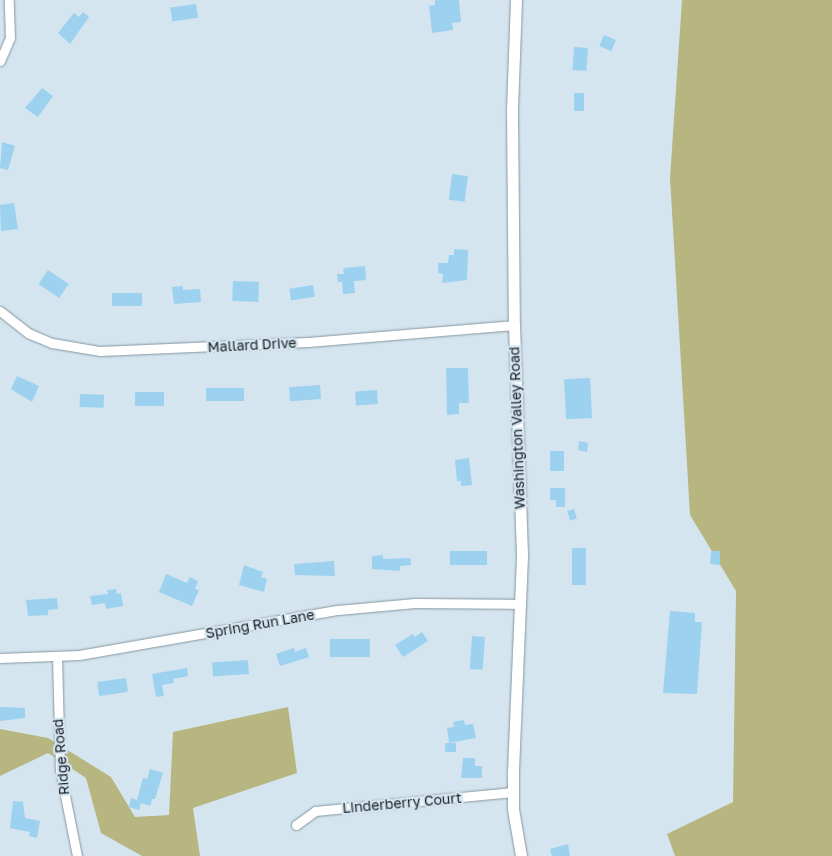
<!DOCTYPE html>
<style>
body{margin:0}
#map{position:relative;width:832px;height:856px;overflow:hidden;background:#d4e5ef;font-family:"Golos Text",sans-serif}
div>[style]{position:absolute}
[style*='--x']{left:calc(var(--x)*1px);top:calc(var(--y)*1px);width:calc(var(--w)*1px);rotate:calc(var(--a)*1deg)}
.forest>*{inset:0;background:#b7b681}
.building>*{inset:0;background:#9cd1f0;transform-origin:0 0}
.roads{filter:drop-shadow(0 0 1px #86969f) drop-shadow(0 0 1px #86969f)}
.minor>*{height:9px;margin:-4.5px;padding:0 4.5px;transform-origin:4.5px;border-radius:4.5px;background:#fff}
.tertiary>*{height:11px;margin:-5.5px;padding:0 5.5px;transform-origin:5.5px;border-radius:5.5px;background:#fff}
span{translate:-50% -50%;white-space:nowrap;text-align:center;line-height:1.15;-webkit-text-stroke:4.5px #d4e5ef;paint-order:stroke}
.street-label{font-size:14px;color:#1b2125}
</style>
<div id="map">
<div class="forest">
<i style="clip-path:polygon(682px 0,832px 0,832px 856px,675px 856px,667px 834px,733px 802px,736px 591px,690px 515px,670px 178px)"></i>
<i style="clip-path:polygon(288px 707px,297px 773px,193px 808px,200px 856px,142px 856px,101px 833px,86px 778px,48px 753px,0 776px,0 729px,48px 738px,111px 777px,135px 817px,169px 815px,173px 732px)"></i>
</div>
<div class="building">
<i style="clip-path:polygon(435px 0,459px 0,461px 22px,452px 23px,453px 30px,432px 33px,429px 6px,435px 5px)"></i>
<i style="left:196px;top:4px;width:14px;height:26px;rotate:82deg"></i>
<i style="clip-path:polygon(83px 12px,89px 17px,70px 44px,58px 33px,74px 13px,79px 17px)"></i>
<i style="left:604px;top:35px;width:13px;height:12px;rotate:23deg"></i>
<i style="left:574px;top:47px;width:14px;height:23px;rotate:4deg"></i>
<i style="clip-path:polygon(42px 88px,53px 96px,38px 117px,25px 108px)"></i>
<i style="left:574px;top:93px;width:10px;height:18px"></i>
<i style="clip-path:polygon(2px 142px,15px 146px,8px 170px,0 168px)"></i>
<i style="left:452px;top:174px;width:16px;height:26px;rotate:7deg"></i>
<i style="clip-path:polygon(14px 203px,18px 229px,1px 231px,0 205px)"></i>
<i style="clip-path:polygon(454px 249px,468px 250px,467px 280px,442px 283px,443px 274px,438px 273px,438px 263px,448px 263px,449px 255px,454px 255px)"></i>
<i style="clip-path:polygon(365px 266px,366px 280px,354px 281px,355px 293px,343px 294px,342px 282px,338px 282px,337px 274px,344px 274px,343px 268px)"></i>
<i style="left:48px;top:270px;width:25px;height:17px;rotate:34deg"></i>
<i style="left:233px;top:281px;width:26px;height:20px;rotate:2deg"></i>
<i style="left:313px;top:285px;width:12px;height:24px;rotate:81deg"></i>
<i style="clip-path:polygon(183px 286px,183px 290px,200px 289px,201px 302px,174px 304px,172px 287px)"></i>
<i style="left:142px;top:293px;width:13px;height:30px;rotate:90deg"></i>
<i style="clip-path:polygon(446px 368px,468px 368px,469px 403px,459px 403px,459px 414px,447px 415px)"></i>
<i style="clip-path:polygon(17px 376px,39px 386px,32px 402px,11px 389px)"></i>
<i style="left:590px;top:378px;width:40px;height:26px;rotate:87deg"></i>
<i style="left:320px;top:385px;width:14px;height:31px;rotate:86deg"></i>
<i style="left:244px;top:388px;width:13px;height:38px;rotate:90deg"></i>
<i style="left:377px;top:390px;width:14px;height:22px;rotate:86deg"></i>
<i style="left:135px;top:392px;width:29px;height:14px"></i>
<i style="left:80px;top:394px;width:24px;height:13px;rotate:2deg"></i>
<i style="clip-path:polygon(579px 441px,588px 443px,587px 452px,578px 450px)"></i>
<i style="left:550px;top:451px;width:14px;height:20px"></i>
<i style="clip-path:polygon(469px 458px,472px 485px,461px 486px,461px 481px,457px 481px,455px 460px)"></i>
<i style="clip-path:polygon(550px 488px,565px 488px,565px 507px,556px 507px,556px 500px,550px 500px)"></i>
<i style="left:574px;top:509px;width:10px;height:7px;rotate:73deg"></i>
<i style="left:572px;top:548px;width:14px;height:37px"></i>
<i style="left:487px;top:551px;width:14px;height:37px;rotate:90deg"></i>
<i style="clip-path:polygon(711px 551px,720px 551px,720px 565px,710px 564px)"></i>
<i style="clip-path:polygon(383px 555px,383px 559px,410px 558px,411px 565px,400px 566px,400px 571px,372px 569px,372px 556px)"></i>
<i style="clip-path:polygon(334px 561px,335px 576px,295px 575px,294px 564px)"></i>
<i style="clip-path:polygon(244px 565px,263px 572px,261px 577px,267px 579px,264px 592px,239px 585px)"></i>
<i style="clip-path:polygon(166px 574px,187px 583px,190px 577px,198px 581px,195px 589px,199px 590px,192px 606px,159px 592px)"></i>
<i style="clip-path:polygon(116px 589px,117px 594px,121px 593px,123px 606px,106px 609px,105px 603px,92px 605px,90px 596px,108px 594px,107px 590px)"></i>
<i style="clip-path:polygon(57px 598px,58px 609px,48px 610px,48px 615px,28px 616px,26px 600px)"></i>
<i style="clip-path:polygon(670px 611px,695px 613px,695px 622px,702px 622px,697px 694px,663px 693px)"></i>
<i style="clip-path:polygon(422px 632px,428px 641px,403px 657px,395px 645px,413px 634px,415px 637px)"></i>
<i style="left:472px;top:636px;width:13px;height:33px;rotate:4deg"></i>
<i style="left:370px;top:639px;width:18px;height:40px;rotate:90deg"></i>
<i style="clip-path:polygon(294px 648px,295px 652px,306px 648px,309px 657px,280px 666px,276px 654px)"></i>
<i style="left:248px;top:660px;width:14px;height:36px;rotate:86deg"></i>
<i style="clip-path:polygon(187px 668px,188px 676px,173px 679px,174px 683px,162px 685px,164px 696px,156px 697px,152px 674px)"></i>
<i style="left:126px;top:678px;width:14px;height:29px;rotate:82deg"></i>
<i style="clip-path:polygon(0 707px,25px 708px,25px 718px,0 721px)"></i>
<i style="clip-path:polygon(464px 720px,465px 725px,473px 724px,476px 738px,449px 743px,447px 728px,454px 727px,453px 722px)"></i>
<i style="left:456px;top:743px;width:9px;height:11px;rotate:90deg"></i>
<i style="clip-path:polygon(463px 758px,475px 758px,475px 766px,482px 766px,482px 778px,461px 778px)"></i>
<i style="clip-path:polygon(150px 769px,163px 773px,155px 799px,152px 799px,150px 806px,141px 803px,139px 810px,129px 807px,131px 798px,137px 800px,143px 778px,147px 779px)"></i>
<i style="clip-path:polygon(13px 801px,23px 802px,25px 818px,40px 821px,37px 838px,29px 836px,30px 832px,10px 828px)"></i>
<i style="clip-path:polygon(568px 844px,570px 856px,552px 856px,550px 849px)"></i>
</div>
<div class="roads">
<div class="minor">
<i style="--x:0;--y:61;--w:25;--a:-67"></i>
<i style="--x:10;--y:38;--w:38;--a:-92"></i>
<i style="--x:0;--y:311;--w:36;--a:38"></i>
<i style="--x:28;--y:333;--w:26;--a:23"></i>
<i style="--x:52;--y:343;--w:49;--a:9.5"></i>
<i style="--x:100;--y:351;--w:208;--a:-2.5"></i>
<i style="--x:308;--y:342;--w:207;--a:-4.7"></i>
<i style="--x:57;--y:657;--w:113;--a:88.5"></i>
<i style="--x:60;--y:770;--w:88;--a:78.8"></i>
<i style="--x:0;--y:658;--w:79;--a:-2.2"></i>
<i style="--x:79;--y:655;--w:263;--a:-9.9"></i>
<i style="--x:338;--y:610;--w:77;--a:-5.2"></i>
<i style="--x:415;--y:603;--w:106;--a:0.5"></i>
<i style="--x:296;--y:825;--w:24;--a:-36"></i>
<i style="--x:315;--y:811;--w:199;--a:-5.5"></i>
</div>
<div class="tertiary">
<i style="--x:516;--y:0;--w:110;--a:92.1"></i>
<i style="--x:512;--y:110;--w:215;--a:89.5"></i>
<i style="--x:514;--y:325;--w:231;--a:88"></i>
<i style="--x:522;--y:556;--w:219;--a:92.4"></i>
<i style="--x:513;--y:775;--w:34;--a:90"></i>
<i style="--x:513;--y:809;--w:48;--a:80.3"></i>
</div>
</div>
<div class="street-label">
<span style="left:252px;top:345px;rotate:-3deg">Mallard Drive</span>
<span style="left:517px;top:428px;rotate:-92deg">Washington Valley Road</span>
<span style="left:260px;top:624px;rotate:-10deg">Spring Run Lane</span>
<span style="left:61px;top:757px;rotate:-95deg">Ridge Road</span>
<span style="left:402px;top:803px;rotate:-5deg">Linderberry Court</span>
</div>
</div>
